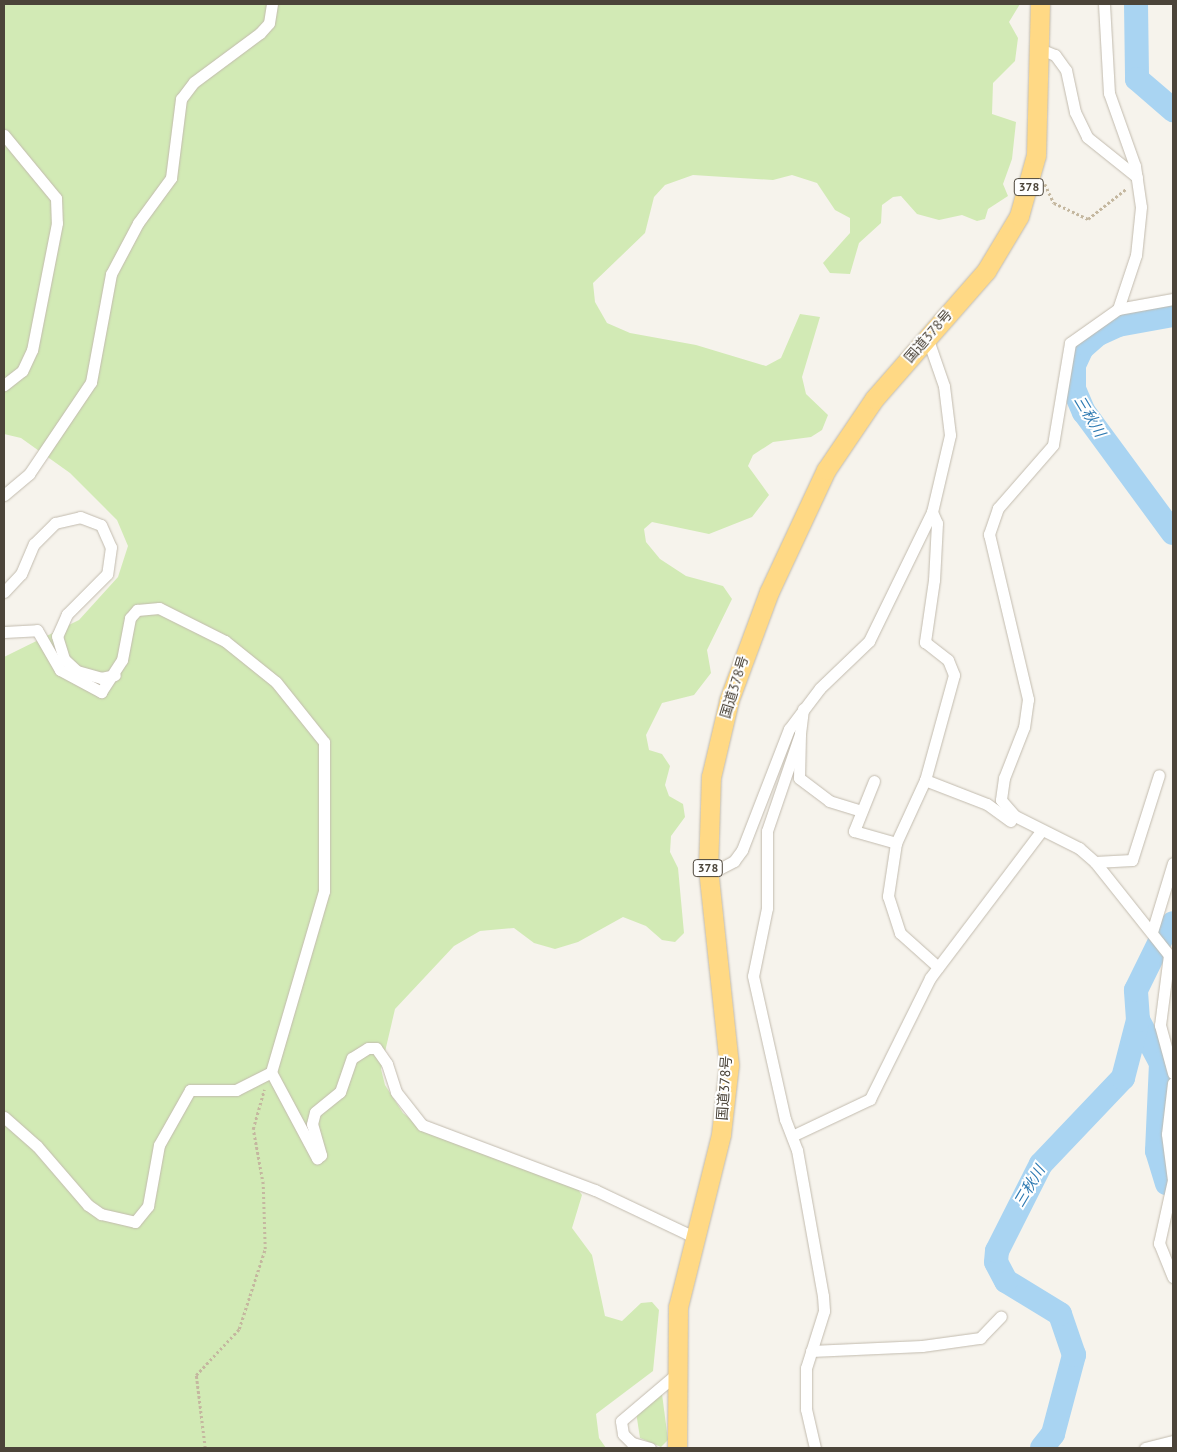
<!DOCTYPE html>
<meta charset="utf-8">
<style>
body{margin:0}
#map{position:relative;width:1177px;height:1452px;overflow:hidden;background:#f6f3ec;font-family:"PT Sans","Noto Sans JP",sans-serif}
div>[style]{position:absolute}
[style*='--x']{left:calc(var(--x)*1px);top:calc(var(--y)*1px);width:calc(var(--w)*1px);rotate:calc(var(--a)*1deg)}
.green>*{inset:0;background:#d2eab5}
.river>*{height:24px;margin:-12px;padding:0 12px;transform-origin:12px;border-radius:12px;background:#a9d4f2}
.path>*{height:2.5px;margin-top:-1.25px;transform-origin:0;background:repeating-linear-gradient(90deg,#c4b79f 0 2.5px,transparent 0 5px)}
.roads{filter:drop-shadow(0 0 1px #c2bbae) drop-shadow(0 0 1px #c2bbae)}
.minor>*{height:11px;margin:-5.5px;padding:0 5.5px;transform-origin:5.5px;border-radius:5.5px;background:#fff}
.trunk>*{height:19px;margin:-9.5px;padding:0 9.5px;transform-origin:9.5px;border-radius:9.5px;background:#ffd985}
span{translate:-50% -50%;white-space:nowrap;text-align:center;line-height:1.15;-webkit-text-stroke:4px #fff;paint-order:stroke}
.shield-label span{padding:1px 4px;background:#fff;border:1px solid;border-radius:4px;-webkit-text-stroke-width:0}
.shield-label{font-size:12px;color:#4b4439;font-weight:700}
.street-label{font-size:14px;color:#4b4439}
.water-label{font-size:15px;color:#2e7ab2;font-style:italic}
.frame{position:absolute;inset:0;border:5px solid #4b4439;pointer-events:none}
</style>
<div id="map">
<div class="green">
<i style="clip-path:polygon(4px 4px,1020px 4px,1009px 22px,1018px 38px,1015px 61px,993px 83px,992px 114px,1016px 122px,1012px 159px,1003px 184px,1008px 196px,988px 209px,985px 219px,977px 221px,962px 215px,939px 220px,917px 214px,901px 196px,893px 197px,882px 205px,881px 223px,859px 243px,850px 274px,830px 273px,823px 263px,850px 233px,850px 218px,835px 210px,817px 183px,792px 175px,773px 180px,693px 175px,665px 185px,654px 197px,645px 233px,593px 283px,595px 302px,607px 323px,630px 333px,696px 345px,766px 366px,781px 358px,800px 314px,820px 317px,802px 377px,806px 394px,828px 415px,822px 430px,811px 437px,773px 442px,753px 455px,748px 466px,769px 495px,752px 517px,709px 534px,652px 522px,644px 529px,646px 542px,660px 559px,686px 576px,723px 586px,732px 599px,707px 650px,711px 673px,694px 695px,662px 703px,646px 735px,649px 750px,662px 754px,670px 766px,665px 785px,669px 796px,683px 804px,685px 817px,671px 836px,670px 852px,678px 868px,684px 933px,675px 942px,662px 940px,646px 926px,623px 917px,578px 942px,555px 949px,534px 943px,514px 928px,480px 931px,454px 946px,395px 1009px,381px 1069px,385px 1085px,403px 1113px,421px 1127px,572px 1181px,582px 1195px,572px 1228px,592px 1255px,605px 1316px,622px 1321px,641px 1303px,652px 1302px,659px 1310px,653px 1371px,596px 1414px,599px 1438px,606px 1448px,4px 1448px,4px 657px,79px 620px,118px 577px,128px 546px,117px 520px,70px 473px,21px 438px,4px 434px)"></i>
<i style="clip-path:polygon(662px 1394px,668px 1440px,661px 1447px,640px 1438px,636px 1412px)"></i>
</div>
<div class="river">
<i style="--x:1136;--y:4;--w:75;--a:89.2"></i>
<i style="--x:1137;--y:79;--w:48;--a:40.7"></i>
<i style="--x:1173;--y:315;--w:56;--a:169.7"></i>
<i style="--x:1118;--y:325;--w:23;--a:155"></i>
<i style="--x:1097;--y:335;--w:20;--a:139"></i>
<i style="--x:1082;--y:348;--w:19;--a:115"></i>
<i style="--x:1074;--y:365;--w:24;--a:90"></i>
<i style="--x:1074;--y:389;--w:25;--a:67"></i>
<i style="--x:1084;--y:412;--w:150;--a:53.7"></i>
<i style="--x:1138;--y:1020;--w:49;--a:61.9"></i>
<i style="--x:1161;--y:1063;--w:88;--a:92.6"></i>
<i style="--x:1157;--y:1151;--w:34;--a:73"></i>
<i style="--x:1042;--y:1448;--w:18;--a:-52"></i>
<i style="--x:1053;--y:1434;--w:82;--a:-75.1"></i>
<i style="--x:1074;--y:1355;--w:43;--a:-108.9"></i>
<i style="--x:1060;--y:1314;--w:63;--a:-148.6"></i>
<i style="--x:1006;--y:1281;--w:21;--a:-118"></i>
<i style="--x:996;--y:1262;--w:11;--a:-85"></i>
<i style="--x:997;--y:1251;--w:97;--a:-63.2"></i>
<i style="--x:1041;--y:1164;--w:119;--a:-46.4"></i>
<i style="--x:1123;--y:1078;--w:60;--a:-75.5"></i>
<i style="--x:1138;--y:1020;--w:30;--a:-94"></i>
<i style="--x:1136;--y:990;--w:66;--a:-63.8"></i>
<i style="--x:1165;--y:931;--w:11;--a:-45"></i>
</div>
<div class="path">
<i style="--x:1045;--y:184;--w:21;--a:65"></i>
<i style="--x:1054;--y:203;--w:38;--a:25"></i>
<i style="--x:1088;--y:219;--w:48;--a:-38.3"></i>
<i style="--x:205;--y:1448;--w:74;--a:-97"></i>
<i style="--x:196;--y:1375;--w:63;--a:-46.9"></i>
<i style="--x:239;--y:1329;--w:84;--a:-72"></i>
<i style="--x:265;--y:1249;--w:65;--a:-91.8"></i>
<i style="--x:263;--y:1184;--w:56;--a:-100.3"></i>
<i style="--x:253;--y:1129;--w:41;--a:-74.2"></i>
</div>
<div class="roads">
<div class="minor">
<i style="--x:1104;--y:4;--w:89;--a:86.8"></i>
<i style="--x:1109;--y:93;--w:77;--a:70.4"></i>
<i style="--x:1135;--y:166;--w:41;--a:81.7"></i>
<i style="--x:1141;--y:207;--w:48;--a:95.9"></i>
<i style="--x:1136;--y:255;--w:57;--a:108.4"></i>
<i style="--x:1040;--y:49;--w:16;--a:22"></i>
<i style="--x:1055;--y:55;--w:19;--a:54"></i>
<i style="--x:1066;--y:70;--w:43;--a:77.9"></i>
<i style="--x:1075;--y:112;--w:28;--a:64"></i>
<i style="--x:1087;--y:137;--w:64;--a:38.7"></i>
<i style="--x:4;--y:135;--w:82;--a:50.5"></i>
<i style="--x:56;--y:198;--w:25;--a:88"></i>
<i style="--x:57;--y:223;--w:129;--a:101.1"></i>
<i style="--x:32;--y:350;--w:23;--a:115"></i>
<i style="--x:22;--y:371;--w:23;--a:142"></i>
<i style="--x:1173;--y:299;--w:56;--a:169.7"></i>
<i style="--x:1118;--y:309;--w:59;--a:144.7"></i>
<i style="--x:1070;--y:343;--w:103;--a:99.5"></i>
<i style="--x:1053;--y:445;--w:84;--a:131.1"></i>
<i style="--x:998;--y:508;--w:28;--a:109"></i>
<i style="--x:989;--y:534;--w:170;--a:76.7"></i>
<i style="--x:1028;--y:699;--w:28;--a:98"></i>
<i style="--x:1024;--y:727;--w:55;--a:111.4"></i>
<i style="--x:1004;--y:778;--w:22;--a:98"></i>
<i style="--x:1001;--y:800;--w:21;--a:49"></i>
<i style="--x:1015;--y:816;--w:72;--a:26.6"></i>
<i style="--x:1079;--y:848;--w:21;--a:41"></i>
<i style="--x:1095;--y:862;--w:119;--a:51.5"></i>
<i style="--x:1169;--y:955;--w:71;--a:97.3"></i>
<i style="--x:1160;--y:1025;--w:50;--a:74.8"></i>
<i style="--x:4;--y:495;--w:33;--a:-40"></i>
<i style="--x:29;--y:474;--w:111;--a:-56"></i>
<i style="--x:91;--y:382;--w:110;--a:-79.5"></i>
<i style="--x:111;--y:274;--w:58;--a:-62.1"></i>
<i style="--x:138;--y:223;--w:56;--a:-53.7"></i>
<i style="--x:171;--y:178;--w:80;--a:-82.8"></i>
<i style="--x:181;--y:99;--w:21;--a:-53"></i>
<i style="--x:194;--y:82;--w:82;--a:-36.6"></i>
<i style="--x:260;--y:33;--w:13;--a:-48"></i>
<i style="--x:269;--y:23;--w:19;--a:-81"></i>
<i style="--x:932;--y:512;--w:12;--a:66"></i>
<i style="--x:937;--y:523;--w:57;--a:93"></i>
<i style="--x:934;--y:580;--w:63;--a:98.3"></i>
<i style="--x:925;--y:642;--w:29;--a:38"></i>
<i style="--x:948;--y:660;--w:16;--a:68"></i>
<i style="--x:954;--y:675;--w:109;--a:105.4"></i>
<i style="--x:925;--y:780;--w:69;--a:114.7"></i>
<i style="--x:896;--y:843;--w:54;--a:98.6"></i>
<i style="--x:888;--y:896;--w:39;--a:72"></i>
<i style="--x:900;--y:933;--w:51;--a:41.8"></i>
<i style="--x:4;--y:592;--w:25;--a:-47"></i>
<i style="--x:21;--y:574;--w:33;--a:-67"></i>
<i style="--x:34;--y:544;--w:30;--a:-45"></i>
<i style="--x:55;--y:523;--w:26;--a:-13"></i>
<i style="--x:80;--y:517;--w:22;--a:21"></i>
<i style="--x:101;--y:525;--w:24;--a:66"></i>
<i style="--x:111;--y:547;--w:27;--a:98"></i>
<i style="--x:107;--y:574;--w:57;--a:135"></i>
<i style="--x:67;--y:614;--w:24;--a:114"></i>
<i style="--x:57;--y:636;--w:24;--a:73"></i>
<i style="--x:64;--y:659;--w:18;--a:43"></i>
<i style="--x:77;--y:671;--w:25;--a:16"></i>
<i style="--x:101;--y:678;--w:14;--a:-12"></i>
<i style="--x:4;--y:632;--w:33;--a:-3"></i>
<i style="--x:37;--y:630;--w:46;--a:60.1"></i>
<i style="--x:60;--y:670;--w:47;--a:28.2"></i>
<i style="--x:101;--y:692;--w:38;--a:-57"></i>
<i style="--x:122;--y:660;--w:43;--a:-79.2"></i>
<i style="--x:130;--y:618;--w:11;--a:-49"></i>
<i style="--x:137;--y:610;--w:22;--a:-5"></i>
<i style="--x:159;--y:608;--w:74;--a:26.6"></i>
<i style="--x:225;--y:641;--w:65;--a:38.8"></i>
<i style="--x:276;--y:682;--w:77;--a:51.3"></i>
<i style="--x:324;--y:742;--w:149;--a:90"></i>
<i style="--x:324;--y:891;--w:189;--a:106.3"></i>
<i style="--x:271;--y:1072;--w:98;--a:61.9"></i>
<i style="--x:317;--y:1158;--w:5;--a:-37"></i>
<i style="--x:321;--y:1155;--w:32;--a:-106"></i>
<i style="--x:312;--y:1124;--w:12;--a:-76"></i>
<i style="--x:315;--y:1112;--w:32;--a:-39"></i>
<i style="--x:340;--y:1092;--w:36;--a:-71"></i>
<i style="--x:352;--y:1058;--w:19;--a:-32"></i>
<i style="--x:368;--y:1048;--w:8;--a:0"></i>
<i style="--x:376;--y:1048;--w:19;--a:55"></i>
<i style="--x:387;--y:1064;--w:29;--a:72"></i>
<i style="--x:396;--y:1092;--w:42;--a:51.8"></i>
<i style="--x:422;--y:1125;--w:185;--a:20.6"></i>
<i style="--x:595;--y:1190;--w:110;--a:25.4"></i>
<i style="--x:803;--y:709;--w:25;--a:97"></i>
<i style="--x:800;--y:734;--w:102;--a:108.8"></i>
<i style="--x:767;--y:831;--w:77;--a:90"></i>
<i style="--x:767;--y:908;--w:69;--a:101.6"></i>
<i style="--x:753;--y:976;--w:147;--a:77.4"></i>
<i style="--x:785;--y:1119;--w:33;--a:69"></i>
<i style="--x:797;--y:1150;--w:148;--a:79.9"></i>
<i style="--x:823;--y:1296;--w:15;--a:86"></i>
<i style="--x:824;--y:1311;--w:60;--a:107.5"></i>
<i style="--x:806;--y:1368;--w:41;--a:90"></i>
<i style="--x:806;--y:1409;--w:40;--a:77"></i>
<i style="--x:800;--y:734;--w:44;--a:91.3"></i>
<i style="--x:799;--y:778;--w:38;--a:37"></i>
<i style="--x:829;--y:801;--w:34;--a:17"></i>
<i style="--x:925;--y:780;--w:66;--a:21.2"></i>
<i style="--x:987;--y:804;--w:29;--a:36"></i>
<i style="--x:874;--y:781;--w:54;--a:111.8"></i>
<i style="--x:854;--y:831;--w:44;--a:15.9"></i>
<i style="--x:1095;--y:862;--w:37;--a:-3"></i>
<i style="--x:1132;--y:860;--w:89;--a:-72.4"></i>
<i style="--x:708;--y:870;--w:11;--a:-5"></i>
<i style="--x:719;--y:869;--w:17;--a:-28"></i>
<i style="--x:734;--y:861;--w:14;--a:-54"></i>
<i style="--x:742;--y:850;--w:130;--a:-68.8"></i>
<i style="--x:789;--y:729;--w:51;--a:-52.9"></i>
<i style="--x:820;--y:688;--w:68;--a:-43.8"></i>
<i style="--x:869;--y:641;--w:144;--a:-64"></i>
<i style="--x:932;--y:512;--w:79;--a:-76.8"></i>
<i style="--x:950;--y:435;--w:49;--a:-97"></i>
<i style="--x:944;--y:386;--w:52;--a:-109.1"></i>
<i style="--x:1152;--y:932;--w:72;--a:-73.1"></i>
<i style="--x:1173;--y:1083;--w:51;--a:96.7"></i>
<i style="--x:1167;--y:1134;--w:46;--a:82.6"></i>
<i style="--x:1173;--y:1180;--w:65;--a:102.5"></i>
<i style="--x:1159;--y:1243;--w:37;--a:68"></i>
<i style="--x:4;--y:1117;--w:44;--a:41.3"></i>
<i style="--x:37;--y:1146;--w:78;--a:49.2"></i>
<i style="--x:88;--y:1205;--w:16;--a:35"></i>
<i style="--x:101;--y:1214;--w:35;--a:13"></i>
<i style="--x:135;--y:1222;--w:21;--a:-51"></i>
<i style="--x:148;--y:1206;--w:62;--a:-79.8"></i>
<i style="--x:159;--y:1145;--w:63;--a:-60.6"></i>
<i style="--x:190;--y:1090;--w:46;--a:0"></i>
<i style="--x:236;--y:1090;--w:39;--a:-27"></i>
<i style="--x:794;--y:1135;--w:84;--a:-25.3"></i>
<i style="--x:870;--y:1099;--w:135;--a:-63.6"></i>
<i style="--x:930;--y:978;--w:184;--a:-52.9"></i>
<i style="--x:811;--y:1351;--w:111;--a:-2.6"></i>
<i style="--x:922;--y:1346;--w:59;--a:-7.9"></i>
<i style="--x:980;--y:1338;--w:30;--a:-46"></i>
<i style="--x:650;--y:1448;--w:19;--a:-164"></i>
<i style="--x:632;--y:1443;--w:13;--a:-135"></i>
<i style="--x:623;--y:1434;--w:13;--a:-99"></i>
<i style="--x:621;--y:1421;--w:70;--a:-40.3"></i>
<i style="--x:1145;--y:1448;--w:29;--a:-14"></i>
</div>
<div class="trunk">
<i style="--x:677;--y:1448;--w:141;--a:-89.6"></i>
<i style="--x:678;--y:1307;--w:178;--a:-76"></i>
<i style="--x:721;--y:1134;--w:69;--a:-83.4"></i>
<i style="--x:729;--y:1065;--w:196;--a:-96.1"></i>
<i style="--x:708;--y:870;--w:93;--a:-88.2"></i>
<i style="--x:711;--y:777;--w:79;--a:-76.8"></i>
<i style="--x:729;--y:700;--w:115;--a:-69.7"></i>
<i style="--x:769;--y:592;--w:135;--a:-65"></i>
<i style="--x:826;--y:470;--w:86;--a:-55.9"></i>
<i style="--x:874;--y:399;--w:170;--a:-48.8"></i>
<i style="--x:986;--y:271;--w:64;--a:-59"></i>
<i style="--x:1019;--y:216;--w:63;--a:-74.4"></i>
<i style="--x:1036;--y:155;--w:151;--a:-88.5"></i>
</div>
</div>
<div class="shield-label">
<span style="left:1029px;top:187px">378</span>
<span style="left:708px;top:868px">378</span>
</div>
<div class="street-label">
<span style="left:928px;top:336px;rotate:-49deg">国道378号</span>
<span style="left:734px;top:687px;rotate:-73deg">国道378号</span>
<span style="left:724px;top:1088px;rotate:-86deg">国道378号</span>
</div>
<div class="water-label">
<span style="left:1090px;top:416px;rotate:59deg">三秋川</span>
<span style="left:1029px;top:1186px;rotate:-59deg">三秋川</span>
</div>
<div class="frame"></div>
</div>
